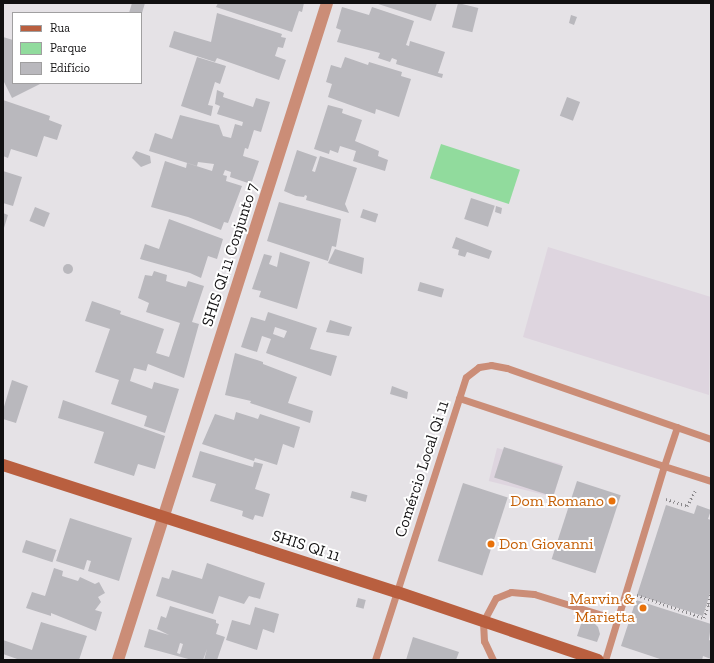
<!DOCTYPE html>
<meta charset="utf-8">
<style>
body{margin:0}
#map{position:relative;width:714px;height:663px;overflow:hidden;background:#e5e2e6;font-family:"Zilla Slab",serif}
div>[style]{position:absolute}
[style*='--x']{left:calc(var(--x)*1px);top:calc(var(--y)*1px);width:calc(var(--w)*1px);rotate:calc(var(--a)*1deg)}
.built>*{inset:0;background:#ded5df;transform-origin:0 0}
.green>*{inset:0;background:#91db9d;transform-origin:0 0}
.building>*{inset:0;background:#b9b8bd;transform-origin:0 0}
.round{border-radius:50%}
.path>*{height:2.5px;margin-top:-1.25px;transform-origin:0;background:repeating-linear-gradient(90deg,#8b898c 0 1px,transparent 0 4px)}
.lane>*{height:7px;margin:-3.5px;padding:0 3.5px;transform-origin:3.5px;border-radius:3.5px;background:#cb8d77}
.street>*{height:12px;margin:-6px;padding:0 6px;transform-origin:6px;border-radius:6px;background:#cb8d77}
.secondary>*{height:12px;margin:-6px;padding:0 6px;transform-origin:6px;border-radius:6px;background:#b95f3f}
.dots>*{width:11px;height:11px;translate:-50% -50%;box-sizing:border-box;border:2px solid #fff;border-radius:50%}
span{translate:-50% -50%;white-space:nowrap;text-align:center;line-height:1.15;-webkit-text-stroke:4px #fff;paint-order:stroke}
.street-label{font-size:16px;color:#111011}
.food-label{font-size:16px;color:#c56008}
.right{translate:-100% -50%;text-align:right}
.left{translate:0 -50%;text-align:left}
.frame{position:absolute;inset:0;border:4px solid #111011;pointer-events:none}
.legend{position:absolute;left:12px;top:12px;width:130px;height:72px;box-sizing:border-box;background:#fff;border:1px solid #a09fa0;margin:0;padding:5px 7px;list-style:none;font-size:12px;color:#111011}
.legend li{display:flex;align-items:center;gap:8px;height:20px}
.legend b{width:20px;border:1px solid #a09fa0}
</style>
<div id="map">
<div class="built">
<i style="clip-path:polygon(548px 247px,711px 297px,709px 395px,523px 337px)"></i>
<i style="left:497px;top:448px;width:67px;height:34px;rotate:14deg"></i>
</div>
<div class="green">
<i style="left:441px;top:144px;width:83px;height:36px;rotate:18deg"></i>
</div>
<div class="building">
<i style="clip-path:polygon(132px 3px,145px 3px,142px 13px,129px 13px)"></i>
<i style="clip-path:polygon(218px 3px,304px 3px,302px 12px,299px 11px,292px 32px,216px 7px)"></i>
<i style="clip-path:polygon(375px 3px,437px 3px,431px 21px)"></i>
<i style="left:458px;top:3px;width:21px;height:25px;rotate:14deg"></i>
<i style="clip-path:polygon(342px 7px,369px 15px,372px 7px,414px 21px,406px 45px,409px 46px,410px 41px,445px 52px,438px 73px,443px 74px,442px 78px,396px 64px,397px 60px,392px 58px,390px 62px,378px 58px,380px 53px,337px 42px,341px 30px,336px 28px)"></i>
<i style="clip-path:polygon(217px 13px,282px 34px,281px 37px,286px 38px,283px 48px,278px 47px,275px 56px,286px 60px,279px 80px,217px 58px,215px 62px,169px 47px,174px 31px,211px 42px)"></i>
<i style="clip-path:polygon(571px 15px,577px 17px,574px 25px,569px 23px)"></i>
<i style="clip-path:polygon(3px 37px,13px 40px,13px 83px,40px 84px,12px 98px,3px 80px)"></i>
<i style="clip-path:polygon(197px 57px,226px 66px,220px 84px,215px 82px,208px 105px,213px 106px,211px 116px,181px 106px)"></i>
<i style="clip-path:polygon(345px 57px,368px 65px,369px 62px,402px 72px,401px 76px,411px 79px,399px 117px,376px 109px,375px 114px,328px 97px,332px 84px,326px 82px,331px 65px,341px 68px)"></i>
<i style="clip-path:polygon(217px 90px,224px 93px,223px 97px,253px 107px,256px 98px,270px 102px,261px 132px,254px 130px,248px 149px,245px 148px,243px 156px,259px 161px,251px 184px,230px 177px,231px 172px,225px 170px,223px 175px,227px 176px,226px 181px,242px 186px,228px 223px,224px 222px,221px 230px,188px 217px,151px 207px,165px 161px,186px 168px,187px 163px,212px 171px,214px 164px,198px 162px,197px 166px,149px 151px,155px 133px,172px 139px,180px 115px,219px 125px,223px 136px,231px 138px,235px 124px,242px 126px,243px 122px,217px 114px,220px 106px,215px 104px)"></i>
<i style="left:567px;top:97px;width:14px;height:20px;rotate:21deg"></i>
<i style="clip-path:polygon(3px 100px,50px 116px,49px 120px,62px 125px,57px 140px,44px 136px,37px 157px,11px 149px,8px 158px,3px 156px)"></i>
<i style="clip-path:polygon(328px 105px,343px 109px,342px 113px,362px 120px,355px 141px,379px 151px,378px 156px,388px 160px,385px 171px,353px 161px,356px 151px,340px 146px,338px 153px,330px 150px,329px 154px,314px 149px)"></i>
<i style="clip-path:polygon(297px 150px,317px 157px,312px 171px,315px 172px,320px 156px,357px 168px,345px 204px,349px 213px,306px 200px,307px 196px,305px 195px,304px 197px,296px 196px,284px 191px)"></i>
<i style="clip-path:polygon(136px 151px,150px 156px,151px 163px,141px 167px,132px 158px)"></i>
<i style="clip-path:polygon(3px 171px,22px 177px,13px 206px,3px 203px)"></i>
<i style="left:471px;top:198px;width:25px;height:22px;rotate:18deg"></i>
<i style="clip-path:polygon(279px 202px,341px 219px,336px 247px,332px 246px,328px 261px,267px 241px)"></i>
<i style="clip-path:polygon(496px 206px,502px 208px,501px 214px,495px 212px)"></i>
<i style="left:35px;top:207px;width:16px;height:15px;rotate:22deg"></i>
<i style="left:363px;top:209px;width:16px;height:9px;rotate:18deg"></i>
<i style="clip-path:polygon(3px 213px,8px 215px,3px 231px)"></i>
<i style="clip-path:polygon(169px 219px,223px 239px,217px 259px,208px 256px,201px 278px,190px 273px,140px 259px,145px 244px,159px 249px)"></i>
<i style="clip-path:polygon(456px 237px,492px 251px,489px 259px,467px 252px,465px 257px,458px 255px,459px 250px,452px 248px)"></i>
<i style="clip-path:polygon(335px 249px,364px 258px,362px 274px,328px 263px)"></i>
<i style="clip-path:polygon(280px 252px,310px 262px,297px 309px,259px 297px,261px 291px,252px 289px,264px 254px,272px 256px,269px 264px,277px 267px)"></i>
<i class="round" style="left:63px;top:264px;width:10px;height:10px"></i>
<i style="clip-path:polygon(154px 271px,167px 275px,166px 281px,175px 284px,186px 287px,188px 281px,204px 286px,192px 322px,199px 324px,184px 378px,148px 364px,146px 371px,134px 368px,130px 381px,152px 389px,154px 382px,179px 389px,165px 433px,144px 426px,147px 416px,111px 404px,119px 380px,95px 372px,110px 329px,85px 321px,92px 301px,121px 311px,120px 314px,164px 329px,156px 353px,169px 357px,180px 323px,146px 312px,149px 303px,138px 298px,145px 275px,152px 276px)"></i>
<i style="left:420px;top:282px;width:25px;height:9px;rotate:16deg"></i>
<i style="clip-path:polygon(evenodd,268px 312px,317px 328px,310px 349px,337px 356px,331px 376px,266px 353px,271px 339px,262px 336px,257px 352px,241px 347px,251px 317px,265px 321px,268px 312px,275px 327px,287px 331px,284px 338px,273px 334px,275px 327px)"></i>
<i style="clip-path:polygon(330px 320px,352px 327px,349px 336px,326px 332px)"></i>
<i style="clip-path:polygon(235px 353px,263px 362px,263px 364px,297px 377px,288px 403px,313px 411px,310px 423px,250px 403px,251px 401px,225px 395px)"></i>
<i style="clip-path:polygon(12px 380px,28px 386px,16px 423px,3px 419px,3px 410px)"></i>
<i style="clip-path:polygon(392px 386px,408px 392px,407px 399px,390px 394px)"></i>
<i style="clip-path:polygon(63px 400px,165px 436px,155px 469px,138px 464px,134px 476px,94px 463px,104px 432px,58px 418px)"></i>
<i style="clip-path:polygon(236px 412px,258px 419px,260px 414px,300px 427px,294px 448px,283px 444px,277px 465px,255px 458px,254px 461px,202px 444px,215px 414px,234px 420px)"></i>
<i style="left:504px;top:447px;width:62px;height:32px;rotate:18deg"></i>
<i style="clip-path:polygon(200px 451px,253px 467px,254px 462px,263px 464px,255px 489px,270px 494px,263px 517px,255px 515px,253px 520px,242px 516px,243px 511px,210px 501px,216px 484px,192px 477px)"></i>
<i style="left:577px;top:481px;width:46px;height:82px;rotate:18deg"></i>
<i style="left:463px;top:483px;width:47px;height:82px;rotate:18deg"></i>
<i style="left:352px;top:491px;width:16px;height:7px;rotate:15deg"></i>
<i style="clip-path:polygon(666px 505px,694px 514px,697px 505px,711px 510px,708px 519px,711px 520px,711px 590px,703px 616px,637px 595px)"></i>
<i style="clip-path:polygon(70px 518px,132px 538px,119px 581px,88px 571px,91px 561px,87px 560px,84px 570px,56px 561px)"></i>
<i style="left:26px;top:540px;width:32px;height:13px;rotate:18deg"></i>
<i style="clip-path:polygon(207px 563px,265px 583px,260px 599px,249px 596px,244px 604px,219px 596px,213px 614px,156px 596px,162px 577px,169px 579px,172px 570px,202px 579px)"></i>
<i style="clip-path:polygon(54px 568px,63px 571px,62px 576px,78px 581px,80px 577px,95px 584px,99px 582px,105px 593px,98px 597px,101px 602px,95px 610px,102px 612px,96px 631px,51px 613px,51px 616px,26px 608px,32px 592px,45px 596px)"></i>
<i style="left:358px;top:598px;width:8px;height:9px;rotate:14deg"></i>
<i style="clip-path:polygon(636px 600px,711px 624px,709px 640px,711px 641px,711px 659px,703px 656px,702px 660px,663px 660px,621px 646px)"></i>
<i style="clip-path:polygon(evenodd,170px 606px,216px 620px,216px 623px,219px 624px,216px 634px,225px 637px,217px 660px,204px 660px,207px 649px,203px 660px,192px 660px,144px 647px,149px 629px,169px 635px,157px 629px,161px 616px,166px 618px,170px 606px,180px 643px,183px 644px,180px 654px,177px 653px,180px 643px)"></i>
<i style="clip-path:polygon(255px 607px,279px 614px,274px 633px,263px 629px,257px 650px,226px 640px,232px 620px,250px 625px)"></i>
<i style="clip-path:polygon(583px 618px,593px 622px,598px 627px,600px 634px,597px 642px,577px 636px)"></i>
<i style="clip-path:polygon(41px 622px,87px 636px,79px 660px,20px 660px,3px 654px,3px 640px,32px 650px)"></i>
<i style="clip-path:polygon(413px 637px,459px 652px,456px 660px,406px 660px)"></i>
</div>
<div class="path">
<i style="--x:666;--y:499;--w:22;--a:18"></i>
<i style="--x:687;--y:506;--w:19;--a:-62"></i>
<i style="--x:637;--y:595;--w:71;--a:18.9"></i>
<i style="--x:704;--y:618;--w:14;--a:-73"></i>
<i style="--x:711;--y:595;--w:10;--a:107"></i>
<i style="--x:708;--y:605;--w:3;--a:18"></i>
</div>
<div class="lane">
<i style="--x:459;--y:398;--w:216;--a:18.4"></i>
<i style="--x:664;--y:466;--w:203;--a:106.9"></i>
<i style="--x:677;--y:427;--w:41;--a:108.4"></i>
<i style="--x:664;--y:466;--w:49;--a:17.7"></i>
<i style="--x:375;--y:660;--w:297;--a:-72.2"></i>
<i style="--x:466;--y:377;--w:16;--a:-38"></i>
<i style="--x:479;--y:367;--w:12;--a:-9"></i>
<i style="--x:491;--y:365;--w:16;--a:11"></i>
<i style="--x:507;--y:368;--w:216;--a:19.2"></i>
<i style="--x:493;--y:660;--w:21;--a:-115"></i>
<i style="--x:484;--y:641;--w:19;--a:-93"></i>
<i style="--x:483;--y:622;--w:27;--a:-62"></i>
<i style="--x:496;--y:598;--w:16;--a:-22"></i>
<i style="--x:511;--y:592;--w:23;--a:5"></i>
<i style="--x:534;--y:594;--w:85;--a:17.2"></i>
</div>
<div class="street">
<i style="--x:118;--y:660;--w:689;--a:-72.35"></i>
</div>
<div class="secondary">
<i style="--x:3;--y:465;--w:414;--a:17.9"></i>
<i style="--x:397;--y:592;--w:212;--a:18.7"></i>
</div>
<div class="dots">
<i style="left:612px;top:501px;background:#e8710a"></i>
<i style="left:491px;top:544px;background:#e8710a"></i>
<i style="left:643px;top:608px;background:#e8710a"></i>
</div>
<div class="street-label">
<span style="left:230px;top:255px;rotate:-72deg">SHIS QI 11 Conjunto 7</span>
<span style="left:422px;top:469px;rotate:-72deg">Comércio Local Qi 11</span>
<span style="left:306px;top:546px;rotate:18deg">SHIS QI 11</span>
</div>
<div class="food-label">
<span class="right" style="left:604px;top:501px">Dom Romano</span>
<span class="left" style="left:499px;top:544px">Don Giovanni</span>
<span class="right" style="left:635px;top:608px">Marvin &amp;<br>Marietta</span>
</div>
<div class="frame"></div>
<ul class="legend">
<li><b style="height:5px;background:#b95f3f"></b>Rua</li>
<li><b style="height:11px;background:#91db9d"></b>Parque</li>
<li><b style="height:11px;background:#b9b8bd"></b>Edifício</li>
</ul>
</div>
